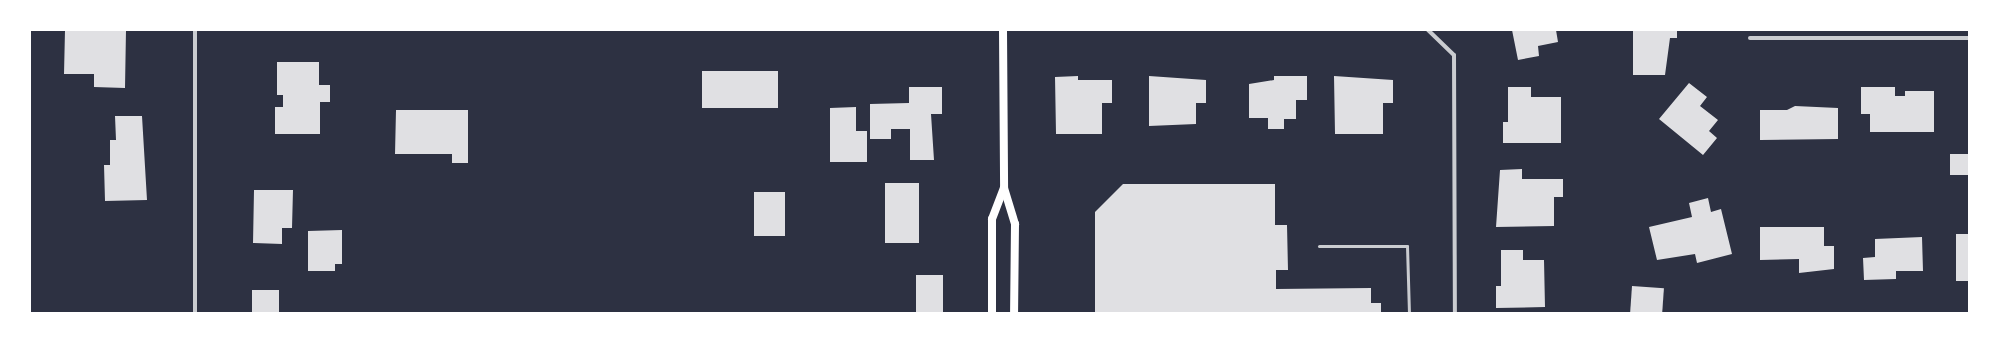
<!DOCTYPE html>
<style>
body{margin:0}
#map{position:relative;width:1999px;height:343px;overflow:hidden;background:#2d3142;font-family:Montserrat,sans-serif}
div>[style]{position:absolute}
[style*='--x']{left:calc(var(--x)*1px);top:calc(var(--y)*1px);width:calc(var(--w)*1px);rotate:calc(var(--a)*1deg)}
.building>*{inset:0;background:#e0e0e3;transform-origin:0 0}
.service>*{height:3px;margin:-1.5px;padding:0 1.5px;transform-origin:1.5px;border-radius:1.5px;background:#caccd0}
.minor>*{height:4px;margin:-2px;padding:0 2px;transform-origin:2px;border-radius:2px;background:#caccd0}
.secondary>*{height:8px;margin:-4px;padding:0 4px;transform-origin:4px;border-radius:4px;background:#fff}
span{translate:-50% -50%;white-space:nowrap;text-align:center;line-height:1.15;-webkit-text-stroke:4px #fff;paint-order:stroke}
.frame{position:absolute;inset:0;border:31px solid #fff;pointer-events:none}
</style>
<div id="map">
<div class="building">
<i style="clip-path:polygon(65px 30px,126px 30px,125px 88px,94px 87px,94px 74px,64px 74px)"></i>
<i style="clip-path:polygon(1512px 30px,1556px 30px,1558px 42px,1538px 46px,1539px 56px,1518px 60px)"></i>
<i style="clip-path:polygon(1633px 30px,1677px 30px,1677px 38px,1670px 38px,1665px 75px,1633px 75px)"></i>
<i style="clip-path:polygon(277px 62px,319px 62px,319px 85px,330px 85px,330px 102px,320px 102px,320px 134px,275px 134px,275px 107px,283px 107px,283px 95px,277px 95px)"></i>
<i style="left:702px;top:71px;width:76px;height:37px"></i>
<i style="clip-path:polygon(1078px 76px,1078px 80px,1112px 80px,1112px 103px,1102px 103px,1102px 134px,1056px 134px,1055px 77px)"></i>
<i style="clip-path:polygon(1149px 76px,1206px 80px,1206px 103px,1196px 103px,1196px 124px,1149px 126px)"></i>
<i style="clip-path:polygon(1274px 76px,1307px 76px,1307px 100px,1296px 100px,1296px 119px,1284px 119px,1284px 129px,1268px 129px,1268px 118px,1249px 118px,1249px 84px,1274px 80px)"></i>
<i style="clip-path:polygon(1334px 76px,1393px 80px,1393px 103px,1383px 103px,1383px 134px,1335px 134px)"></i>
<i style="clip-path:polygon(1689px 83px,1707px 97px,1700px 106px,1718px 120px,1709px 131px,1717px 138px,1703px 155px,1659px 119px)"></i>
<i style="clip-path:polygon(909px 87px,942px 87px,942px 114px,931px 114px,934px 160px,910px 160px,910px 129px,891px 129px,891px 139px,870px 139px,870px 104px,909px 103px)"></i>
<i style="clip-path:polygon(1508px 87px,1531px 87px,1531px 97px,1561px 97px,1561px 143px,1503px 143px,1503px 122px,1508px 122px)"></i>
<i style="clip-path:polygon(1861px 87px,1895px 87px,1895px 96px,1905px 96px,1905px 91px,1934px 91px,1934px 132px,1870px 132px,1870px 114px,1861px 114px)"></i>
<i style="clip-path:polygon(1795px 106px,1838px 108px,1838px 139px,1760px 140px,1760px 110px,1787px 110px)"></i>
<i style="clip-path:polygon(856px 107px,856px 131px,867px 131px,867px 162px,830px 162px,830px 108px)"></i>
<i style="clip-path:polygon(396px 110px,468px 110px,468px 163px,452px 163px,452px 154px,395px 154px)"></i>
<i style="clip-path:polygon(115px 116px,142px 116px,147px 200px,105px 201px,104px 165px,110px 165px,110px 140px,116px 140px)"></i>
<i style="left:1950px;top:154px;width:19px;height:21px"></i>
<i style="clip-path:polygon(1522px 169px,1522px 179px,1563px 179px,1563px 197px,1554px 197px,1554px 226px,1496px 227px,1500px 170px)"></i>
<i style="left:885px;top:183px;width:34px;height:60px"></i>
<i style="clip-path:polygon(1123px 184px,1275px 184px,1275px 225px,1287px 225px,1288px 270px,1276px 270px,1276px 289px,1371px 288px,1371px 303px,1381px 303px,1381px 313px,1095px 313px,1095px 212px)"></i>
<i style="clip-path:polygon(254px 190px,293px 190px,292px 228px,282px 228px,282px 244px,253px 243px)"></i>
<i style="left:754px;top:192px;width:31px;height:44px"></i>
<i style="clip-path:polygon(1708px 198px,1711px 212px,1721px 209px,1732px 254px,1697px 263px,1695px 254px,1657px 260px,1649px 227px,1692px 217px,1689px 203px)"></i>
<i style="clip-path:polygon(1760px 227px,1824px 227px,1824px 246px,1834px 246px,1834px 269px,1799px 273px,1799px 259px,1760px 260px)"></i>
<i style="clip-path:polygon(342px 230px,342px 264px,335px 264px,335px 271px,308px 271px,308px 231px)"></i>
<i style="left:1956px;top:234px;width:13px;height:47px"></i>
<i style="clip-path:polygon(1922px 237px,1923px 271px,1896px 271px,1896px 279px,1864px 280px,1863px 258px,1875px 257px,1875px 239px)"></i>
<i style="clip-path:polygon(1501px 250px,1523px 250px,1523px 260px,1544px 260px,1545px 307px,1496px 308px,1496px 286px,1501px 286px)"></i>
<i style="left:916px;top:275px;width:27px;height:38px"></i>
<i style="left:1632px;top:286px;width:32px;height:27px;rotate:4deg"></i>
<i style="left:252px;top:290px;width:27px;height:23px"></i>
</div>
<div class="service">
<i style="--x:1319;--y:246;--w:88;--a:0"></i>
<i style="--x:1407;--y:246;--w:67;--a:88.3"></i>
</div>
<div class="minor">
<i style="--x:195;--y:30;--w:283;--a:90"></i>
<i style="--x:1428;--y:30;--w:36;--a:44"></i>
<i style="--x:1454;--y:55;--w:258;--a:89.8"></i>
<i style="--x:1750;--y:38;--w:219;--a:0"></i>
</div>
<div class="secondary">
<i style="--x:1003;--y:30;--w:158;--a:89.6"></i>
<i style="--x:1004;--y:188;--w:38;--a:73"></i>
<i style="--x:1015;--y:224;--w:89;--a:90.6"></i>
<i style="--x:992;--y:313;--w:94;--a:-90"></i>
<i style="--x:992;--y:219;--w:33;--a:-69"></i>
</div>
<div class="frame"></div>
</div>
